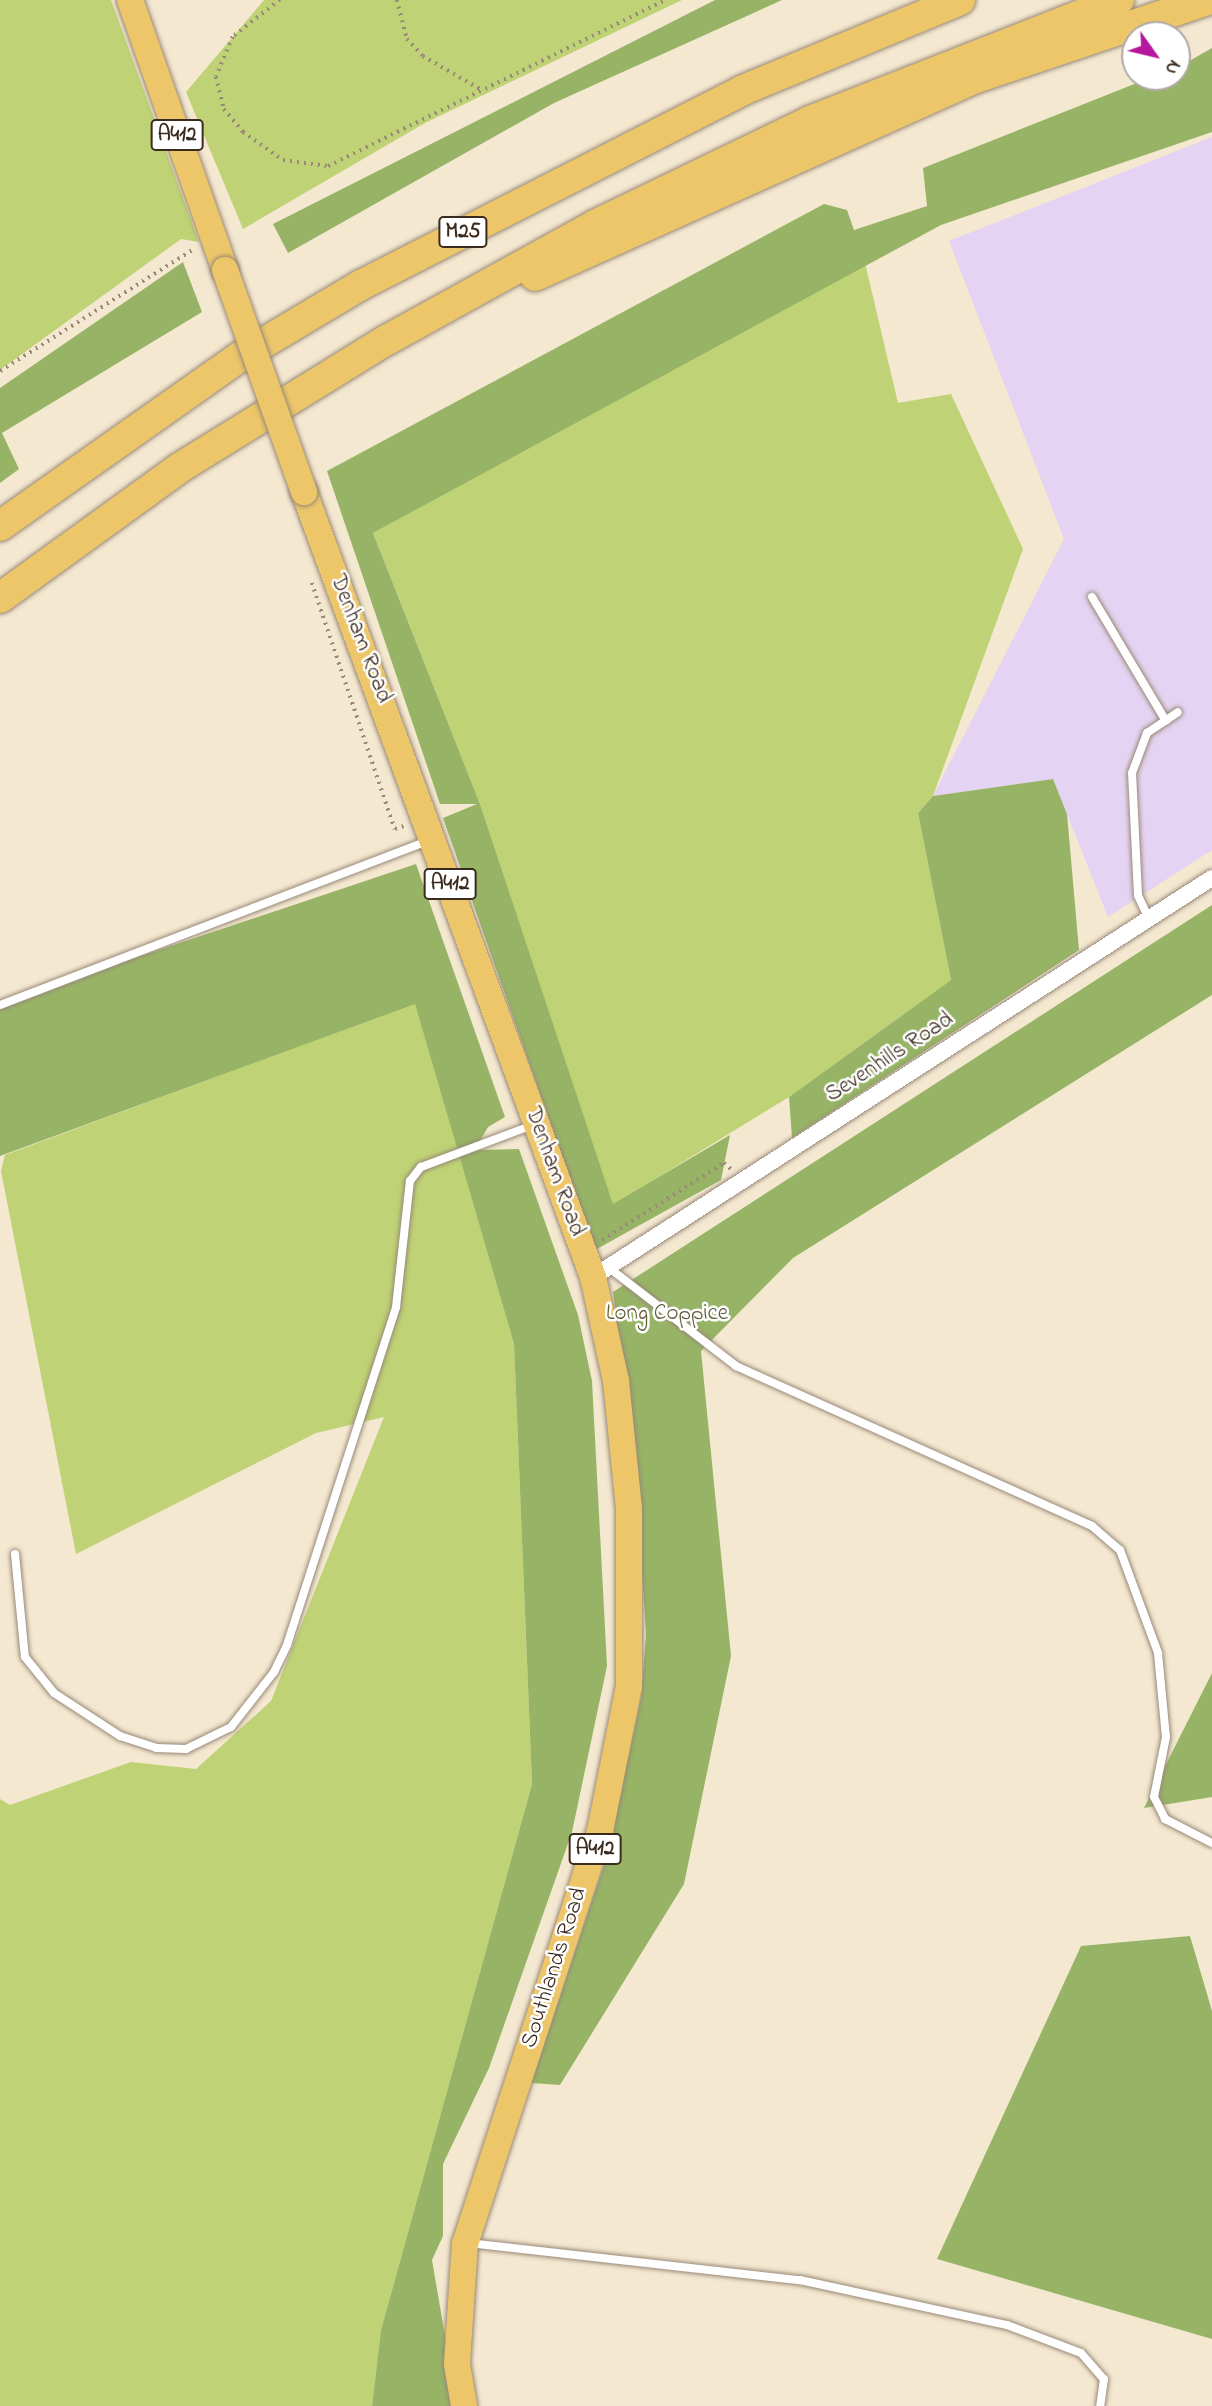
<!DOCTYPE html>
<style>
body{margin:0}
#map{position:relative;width:1212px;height:2406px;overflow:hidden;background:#f4e8d1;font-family:"Indie Flower",sans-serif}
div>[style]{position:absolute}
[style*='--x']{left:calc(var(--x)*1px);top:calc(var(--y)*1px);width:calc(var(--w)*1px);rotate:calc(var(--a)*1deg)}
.built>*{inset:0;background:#e4d3f2}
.green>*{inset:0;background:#bfd275}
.forest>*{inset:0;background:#97b466}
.path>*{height:3.5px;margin-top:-1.75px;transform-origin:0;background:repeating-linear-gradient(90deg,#988978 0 2px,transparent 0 7px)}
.roads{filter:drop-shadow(0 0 2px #988978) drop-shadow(0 0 2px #988978)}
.service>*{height:8px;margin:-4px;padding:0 4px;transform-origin:4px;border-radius:4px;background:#fff}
.minor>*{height:16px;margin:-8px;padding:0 8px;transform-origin:8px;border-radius:8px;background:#fff}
.primary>*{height:26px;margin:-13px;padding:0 13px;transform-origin:13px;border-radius:13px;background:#ecc669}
.motorway>*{height:30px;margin:-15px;padding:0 15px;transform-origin:15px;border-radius:15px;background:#ecc669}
.bridges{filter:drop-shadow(0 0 2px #988978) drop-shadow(0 0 2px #988978)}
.primary-bridge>*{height:26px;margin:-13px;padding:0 13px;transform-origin:13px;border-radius:13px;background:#ecc669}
span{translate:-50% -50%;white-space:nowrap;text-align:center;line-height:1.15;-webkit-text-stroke:5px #fff;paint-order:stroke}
.shield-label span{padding:2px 5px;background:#fff;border:2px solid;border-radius:5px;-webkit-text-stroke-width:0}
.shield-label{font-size:21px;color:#3b2a1e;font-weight:700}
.street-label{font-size:23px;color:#3b2a1e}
.park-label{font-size:23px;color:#635c38}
.north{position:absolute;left:1121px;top:21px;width:70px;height:70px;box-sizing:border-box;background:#fff;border:2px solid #b1aaa5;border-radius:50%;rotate:124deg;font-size:19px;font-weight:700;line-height:28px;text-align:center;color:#3b2a1e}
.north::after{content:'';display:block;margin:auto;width:24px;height:32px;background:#b5179e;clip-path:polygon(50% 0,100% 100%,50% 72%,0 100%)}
</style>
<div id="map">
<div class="built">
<i style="clip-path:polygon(1212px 137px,1212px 850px,1108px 917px,1053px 779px,933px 796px,1064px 539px,949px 241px)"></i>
</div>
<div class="green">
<i style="clip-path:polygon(0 0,111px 0,199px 242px,181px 239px,0 370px)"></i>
<i style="clip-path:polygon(264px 0,682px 0,425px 123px,243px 229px,186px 92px)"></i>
<i style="clip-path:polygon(865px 263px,898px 403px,951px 394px,1023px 549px,933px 796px,918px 813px,951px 980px,789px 1097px,613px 1205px,480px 804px,373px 533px)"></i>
<i style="clip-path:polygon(415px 1003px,514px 1344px,532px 1784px,381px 2330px,372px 2406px,0 2406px,0 1799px,10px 1805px,131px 1762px,196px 1769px,271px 1701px,384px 1417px,316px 1433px,76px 1554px,1px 1171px,5px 1155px)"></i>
</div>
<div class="forest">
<i style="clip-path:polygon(715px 0,782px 0,554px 103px,288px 253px,273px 224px)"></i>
<i style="clip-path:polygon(1212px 48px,1212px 132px,941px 225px,373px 533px,480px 804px,613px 1204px,730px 1135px,721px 1180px,595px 1250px,443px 818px,477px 804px,440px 804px,327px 471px,824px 204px,847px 210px,854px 230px,927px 206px,923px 168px,1152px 77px,1177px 77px,1177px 68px)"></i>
<i style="clip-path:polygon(183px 262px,202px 312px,2px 433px,19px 469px,0 483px,0 388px)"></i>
<i style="clip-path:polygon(1053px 779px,1067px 814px,1079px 950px,792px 1138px,789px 1097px,951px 980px,918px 813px,933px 796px)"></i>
<i style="clip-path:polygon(416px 864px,505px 1117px,488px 1127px,475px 1150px,519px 1149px,578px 1315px,592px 1381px,607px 1666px,572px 1832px,489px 2068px,443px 2164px,443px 2236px,432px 2260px,457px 2406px,372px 2406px,381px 2330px,532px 1784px,514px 1344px,415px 1004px,0 1156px,0 1003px)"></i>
<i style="clip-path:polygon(1212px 905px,1212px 995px,793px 1258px,701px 1351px,731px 1656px,684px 1884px,560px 2085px,531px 2083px,607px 1856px,641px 1698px,646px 1635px,637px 1490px,613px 1292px)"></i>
<i style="clip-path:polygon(1212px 1673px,1212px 1797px,1144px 1808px)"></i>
<i style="clip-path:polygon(1190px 1936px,1212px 2011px,1212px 2339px,937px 2259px,1081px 1946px)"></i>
</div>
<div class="path">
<i style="--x:280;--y:0;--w:60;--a:141.8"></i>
<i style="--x:233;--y:37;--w:43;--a:113"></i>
<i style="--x:216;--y:77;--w:33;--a:76"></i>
<i style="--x:224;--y:109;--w:30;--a:50"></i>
<i style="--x:243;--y:132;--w:49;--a:35"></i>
<i style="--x:283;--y:160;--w:45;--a:7.6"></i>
<i style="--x:328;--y:166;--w:377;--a:-26.2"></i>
<i style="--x:397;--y:0;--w:40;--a:75.6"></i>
<i style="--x:407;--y:39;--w:23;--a:47"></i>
<i style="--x:423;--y:56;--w:66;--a:30.1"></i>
<i style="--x:0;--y:371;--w:229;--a:-32.2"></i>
<i style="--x:312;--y:583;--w:260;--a:71.4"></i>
<i style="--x:395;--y:829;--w:9;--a:-18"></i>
<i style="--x:602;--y:1240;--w:144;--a:-32.3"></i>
<i style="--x:724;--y:1163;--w:9;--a:41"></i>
</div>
<div class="roads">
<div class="service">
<i style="--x:1092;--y:597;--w:144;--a:59.2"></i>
<i style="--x:1149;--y:919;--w:26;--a:-115"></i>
<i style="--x:1138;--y:895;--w:122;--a:-92.8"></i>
<i style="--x:1132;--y:773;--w:43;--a:-69.4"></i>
<i style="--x:1147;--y:733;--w:37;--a:-34"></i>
<i style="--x:0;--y:1005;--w:458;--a:-21"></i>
<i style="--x:608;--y:1267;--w:162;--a:37.7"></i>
<i style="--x:736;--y:1366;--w:390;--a:24.2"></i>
<i style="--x:1092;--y:1526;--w:37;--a:41"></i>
<i style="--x:1120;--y:1550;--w:110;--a:69.7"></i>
<i style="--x:1158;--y:1653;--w:84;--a:84.6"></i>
<i style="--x:1166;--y:1737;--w:61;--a:101.3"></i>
<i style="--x:1154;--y:1797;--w:25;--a:63"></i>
<i style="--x:1165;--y:1819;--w:53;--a:27.1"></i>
<i style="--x:15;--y:1554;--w:103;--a:84.5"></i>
<i style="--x:25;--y:1657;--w:46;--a:51.1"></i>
<i style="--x:54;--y:1693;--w:79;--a:33.1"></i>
<i style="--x:120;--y:1736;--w:38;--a:18"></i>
<i style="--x:156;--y:1748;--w:30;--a:2"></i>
<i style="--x:186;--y:1749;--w:50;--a:-26.1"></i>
<i style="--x:231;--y:1727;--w:70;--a:-52"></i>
<i style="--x:274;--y:1672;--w:30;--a:-64"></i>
<i style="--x:287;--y:1645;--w:355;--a:-72.1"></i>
<i style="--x:396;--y:1307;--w:127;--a:-83.7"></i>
<i style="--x:410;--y:1181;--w:18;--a:-52"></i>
<i style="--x:421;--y:1167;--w:120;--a:-20.6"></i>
<i style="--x:468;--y:2243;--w:334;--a:6.4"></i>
<i style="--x:800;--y:2280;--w:212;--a:12.3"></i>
<i style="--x:1007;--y:2325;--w:79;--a:20.7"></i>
<i style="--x:1081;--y:2353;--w:35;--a:49"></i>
<i style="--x:1104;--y:2379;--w:27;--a:98"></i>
</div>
<div class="minor">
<i style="--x:593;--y:1277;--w:736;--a:-32.81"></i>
</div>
<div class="primary">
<i style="--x:130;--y:0;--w:286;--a:70.6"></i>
<i style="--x:304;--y:492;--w:837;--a:69.79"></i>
<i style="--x:593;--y:1277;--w:107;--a:77.5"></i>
<i style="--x:616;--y:1381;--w:128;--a:84.2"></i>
<i style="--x:629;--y:1508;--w:178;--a:90"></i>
<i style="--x:629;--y:1686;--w:148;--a:101.3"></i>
<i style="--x:600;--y:1831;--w:434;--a:108.1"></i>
<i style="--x:465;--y:2243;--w:121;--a:93.8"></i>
<i style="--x:457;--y:2364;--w:43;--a:80.5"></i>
</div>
<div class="motorway">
<i style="--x:535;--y:276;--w:480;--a:-24.2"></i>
<i style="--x:973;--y:79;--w:248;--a:-18.6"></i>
<i style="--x:0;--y:526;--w:294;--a:-35.2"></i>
<i style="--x:240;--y:357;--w:141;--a:-30.8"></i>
<i style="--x:361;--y:285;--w:429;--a:-27"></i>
<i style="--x:743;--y:90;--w:235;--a:-22.5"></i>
<i style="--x:0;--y:598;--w:223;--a:-35.9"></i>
<i style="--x:181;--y:467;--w:242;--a:-31.7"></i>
<i style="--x:387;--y:340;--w:238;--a:-28.9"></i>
<i style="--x:595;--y:225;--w:239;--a:-25.8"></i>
<i style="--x:810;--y:121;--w:332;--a:-21.4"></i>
</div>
</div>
<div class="bridges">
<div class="primary-bridge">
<i style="--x:225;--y:270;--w:236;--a:70.4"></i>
</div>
</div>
<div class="shield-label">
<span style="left:177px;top:135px">A412</span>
<span style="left:463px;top:232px">M25</span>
<span style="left:450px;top:884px">A412</span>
<span style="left:595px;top:1849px">A412</span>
</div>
<div class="street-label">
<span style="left:360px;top:639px;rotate:69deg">Denham Road</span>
<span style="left:890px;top:1058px;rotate:-33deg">Sevenhills Road</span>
<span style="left:554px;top:1172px;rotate:70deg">Denham Road</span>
<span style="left:555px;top:1968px;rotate:-72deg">Southlands Road</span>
</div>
<div class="park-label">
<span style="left:667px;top:1314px">Long Coppice</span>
</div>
<div class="north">N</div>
</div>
